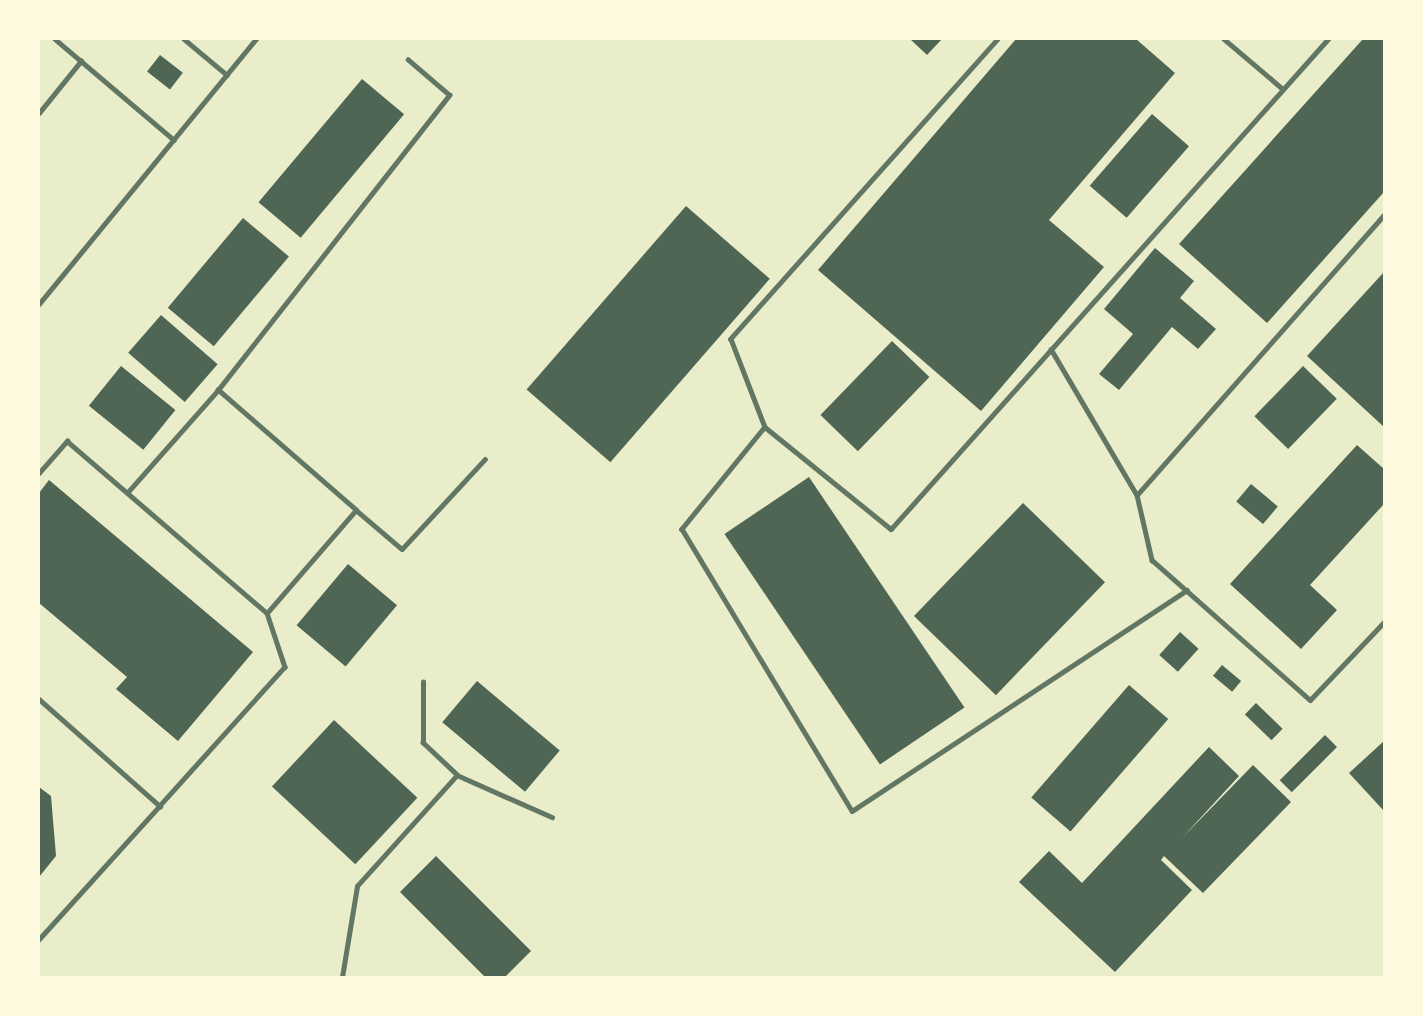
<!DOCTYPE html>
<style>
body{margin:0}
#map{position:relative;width:1423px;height:1016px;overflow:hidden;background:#e9edc9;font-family:"Fira Sans Condensed",sans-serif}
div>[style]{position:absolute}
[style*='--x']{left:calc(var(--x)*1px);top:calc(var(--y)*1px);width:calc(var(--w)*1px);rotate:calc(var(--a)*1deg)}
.building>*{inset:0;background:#4f6655;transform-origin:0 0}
.service>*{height:4.5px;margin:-2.25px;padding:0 2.25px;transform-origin:2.25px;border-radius:2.25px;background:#617663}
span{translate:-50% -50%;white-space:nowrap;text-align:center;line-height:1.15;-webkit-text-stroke:6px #fefae0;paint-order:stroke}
.frame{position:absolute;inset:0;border:40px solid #fefae0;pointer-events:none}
</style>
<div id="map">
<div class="building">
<i style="clip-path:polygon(910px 39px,942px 39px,927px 55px)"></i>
<i style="clip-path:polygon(1016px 39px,1136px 39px,1175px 73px,1049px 220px,1104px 267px,981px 411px,818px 270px)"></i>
<i style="clip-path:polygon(1363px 39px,1384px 39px,1384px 192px,1267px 323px,1179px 244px)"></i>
<i style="left:160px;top:55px;width:29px;height:21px;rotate:38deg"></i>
<i style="left:362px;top:79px;width:55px;height:161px;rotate:40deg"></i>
<i style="left:1152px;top:114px;width:49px;height:95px;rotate:41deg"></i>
<i style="left:686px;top:206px;width:111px;height:243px;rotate:41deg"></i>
<i style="left:243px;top:218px;width:60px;height:117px;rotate:40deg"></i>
<i style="clip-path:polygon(1155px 248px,1194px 281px,1180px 298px,1216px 329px,1198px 349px,1172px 327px,1119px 390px,1099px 374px,1133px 334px,1104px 309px)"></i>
<i style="clip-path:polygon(1384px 272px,1384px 427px,1307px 356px)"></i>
<i style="left:161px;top:315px;width:75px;height:50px;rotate:41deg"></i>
<i style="left:892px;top:341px;width:52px;height:103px;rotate:44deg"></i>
<i style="left:121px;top:366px;width:70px;height:51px;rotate:39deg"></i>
<i style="left:1303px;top:366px;width:47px;height:70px;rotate:44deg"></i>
<i style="clip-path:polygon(1357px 445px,1384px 469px,1384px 504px,1310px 585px,1337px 610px,1301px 649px,1230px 584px)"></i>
<i style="left:809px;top:477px;width:278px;height:102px;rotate:56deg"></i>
<i style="clip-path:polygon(49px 480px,253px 652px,178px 741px,116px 689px,127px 677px,39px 603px,39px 493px)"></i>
<i style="left:1251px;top:484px;width:35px;height:23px;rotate:40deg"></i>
<i style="left:1023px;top:503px;width:114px;height:157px;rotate:44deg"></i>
<i style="left:348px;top:564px;width:64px;height:80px;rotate:40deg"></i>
<i style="left:1180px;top:632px;width:25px;height:31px;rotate:42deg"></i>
<i style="left:1222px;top:665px;width:25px;height:14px;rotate:40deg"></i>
<i style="left:477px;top:681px;width:108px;height:54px;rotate:40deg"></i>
<i style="left:1129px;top:685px;width:52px;height:149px;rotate:41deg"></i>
<i style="left:1256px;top:703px;width:37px;height:16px;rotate:44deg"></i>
<i style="left:334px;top:720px;width:114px;height:91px;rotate:43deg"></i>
<i style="left:1325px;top:735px;width:17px;height:64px;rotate:45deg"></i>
<i style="clip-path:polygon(1384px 741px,1384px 811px,1349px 773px)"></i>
<i style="clip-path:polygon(1209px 747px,1239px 776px,1182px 838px,1253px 765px,1291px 802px,1203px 893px,1164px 856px,1161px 860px,1192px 890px,1115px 972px,1019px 882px,1049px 851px,1082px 883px)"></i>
<i style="clip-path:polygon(39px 787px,51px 796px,56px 856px,39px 877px)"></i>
<i style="clip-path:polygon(436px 856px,531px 951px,505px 977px,485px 977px,400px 892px)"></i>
</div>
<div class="service">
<i style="--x:55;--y:39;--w:156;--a:40.3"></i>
<i style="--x:184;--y:39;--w:56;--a:39.9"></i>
<i style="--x:998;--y:39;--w:402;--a:131.7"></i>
<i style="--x:731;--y:339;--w:94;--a:68.9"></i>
<i style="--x:765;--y:427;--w:162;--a:39"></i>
<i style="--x:891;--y:529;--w:657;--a:-48.27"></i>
<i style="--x:1224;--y:39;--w:77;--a:40.3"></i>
<i style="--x:39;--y:113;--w:67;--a:-51.1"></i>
<i style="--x:39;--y:304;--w:343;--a:-50.7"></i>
<i style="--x:1051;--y:349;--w:169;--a:59.5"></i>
<i style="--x:1137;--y:495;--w:67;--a:77"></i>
<i style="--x:1152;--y:560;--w:211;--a:41.5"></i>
<i style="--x:1310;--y:700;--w:108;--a:-46.5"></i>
<i style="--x:765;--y:427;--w:132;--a:129.1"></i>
<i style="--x:682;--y:529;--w:329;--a:58.9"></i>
<i style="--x:852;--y:811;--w:401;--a:-33.4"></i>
<i style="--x:39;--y:473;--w:43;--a:-48.8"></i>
<i style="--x:67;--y:441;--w:264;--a:40.7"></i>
<i style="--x:267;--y:613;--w:57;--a:71.6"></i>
<i style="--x:285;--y:667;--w:187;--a:132"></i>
<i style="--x:127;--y:493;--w:137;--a:-48.5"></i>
<i style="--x:1137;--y:495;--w:373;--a:-48.6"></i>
<i style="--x:356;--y:510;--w:60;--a:40.3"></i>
<i style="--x:402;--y:549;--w:122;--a:-47.3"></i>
<i style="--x:267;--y:613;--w:136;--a:-49.2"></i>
<i style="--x:356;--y:510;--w:183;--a:-139"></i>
<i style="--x:218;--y:390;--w:375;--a:-51.9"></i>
<i style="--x:449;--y:95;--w:54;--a:-139.5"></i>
<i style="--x:39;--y:699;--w:162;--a:41.5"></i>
<i style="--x:160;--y:806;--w:181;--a:132.1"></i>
<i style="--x:457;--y:775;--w:104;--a:23.9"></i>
<i style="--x:342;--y:977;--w:92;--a:-80.6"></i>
<i style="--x:357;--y:886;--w:149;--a:-48"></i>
<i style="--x:457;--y:775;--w:47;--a:-136.7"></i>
<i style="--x:423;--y:743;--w:61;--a:-90"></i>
</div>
<div class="frame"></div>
</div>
